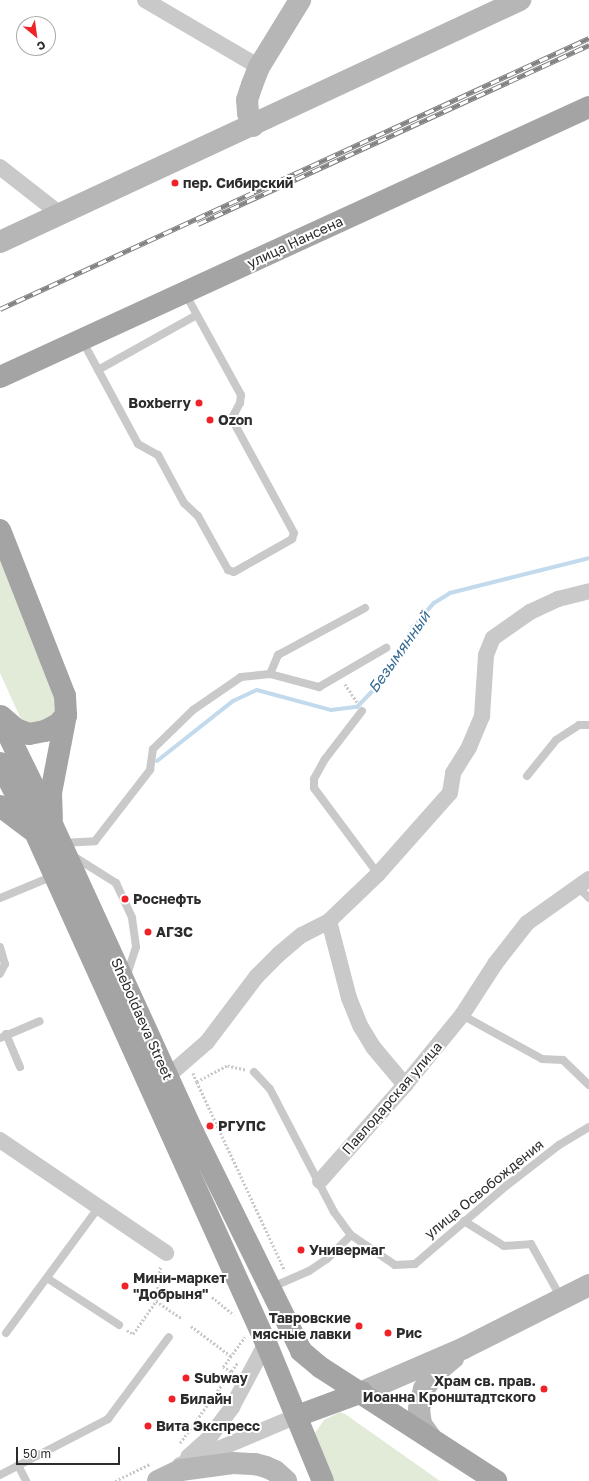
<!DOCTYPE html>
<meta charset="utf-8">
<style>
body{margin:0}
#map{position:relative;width:589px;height:1481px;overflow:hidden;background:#fff;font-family:"Golos Text",sans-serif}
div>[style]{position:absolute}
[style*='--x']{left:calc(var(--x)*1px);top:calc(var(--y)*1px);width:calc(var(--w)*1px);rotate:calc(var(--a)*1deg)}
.green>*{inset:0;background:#e1ebd8}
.stream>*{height:4px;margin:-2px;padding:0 2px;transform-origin:2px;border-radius:2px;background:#c2daec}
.path>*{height:2.5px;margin-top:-1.25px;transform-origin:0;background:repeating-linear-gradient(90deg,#c9c9c9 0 2px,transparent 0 4px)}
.lane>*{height:8px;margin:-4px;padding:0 4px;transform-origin:4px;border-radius:4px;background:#c9c9c9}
.street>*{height:16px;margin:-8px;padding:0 8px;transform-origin:8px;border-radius:8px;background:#c9c9c9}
.secondary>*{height:22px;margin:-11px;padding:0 11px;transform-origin:11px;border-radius:11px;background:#b6b6b6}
.primary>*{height:22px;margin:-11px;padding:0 11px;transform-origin:11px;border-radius:11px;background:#a4a4a4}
.rail>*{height:4.5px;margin-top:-2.25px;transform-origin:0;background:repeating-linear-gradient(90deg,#fff 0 9px,#818181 0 18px);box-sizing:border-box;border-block:1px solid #818181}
.dots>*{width:11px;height:11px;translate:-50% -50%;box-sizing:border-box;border:2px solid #fff;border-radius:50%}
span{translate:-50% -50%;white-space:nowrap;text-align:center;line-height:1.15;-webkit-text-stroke:4px #fff;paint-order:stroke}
.poi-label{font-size:14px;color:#2c2c2c;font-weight:700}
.left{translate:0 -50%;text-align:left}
.right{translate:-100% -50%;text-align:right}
.street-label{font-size:14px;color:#2c2c2c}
.water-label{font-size:15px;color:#366a92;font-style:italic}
.north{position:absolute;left:16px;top:16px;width:40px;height:40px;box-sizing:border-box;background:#fff;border:1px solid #ababab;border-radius:50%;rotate:151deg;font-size:11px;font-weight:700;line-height:16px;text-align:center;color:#2c2c2c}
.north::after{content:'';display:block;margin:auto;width:14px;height:18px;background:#ef2228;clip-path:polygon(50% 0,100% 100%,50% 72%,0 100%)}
.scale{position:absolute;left:16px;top:1447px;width:104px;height:18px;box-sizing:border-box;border:2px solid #2c2c2c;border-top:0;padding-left:5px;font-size:12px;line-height:14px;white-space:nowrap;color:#2c2c2c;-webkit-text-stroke:3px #fff;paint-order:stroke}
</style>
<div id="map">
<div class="green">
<i style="clip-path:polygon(0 557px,56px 696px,55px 712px,51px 719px,27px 724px,20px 717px,0 673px)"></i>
<i style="clip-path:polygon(340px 1412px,345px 1414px,440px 1481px,331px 1481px,315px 1433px,324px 1420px)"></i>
</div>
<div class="stream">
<i style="--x:157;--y:761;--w:97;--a:-38.3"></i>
<i style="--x:233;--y:701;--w:26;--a:-25"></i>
<i style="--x:257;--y:690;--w:77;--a:15.1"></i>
<i style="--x:331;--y:710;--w:26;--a:-7"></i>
<i style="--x:357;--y:707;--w:33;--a:-46"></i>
<i style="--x:380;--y:683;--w:64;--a:-59.8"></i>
<i style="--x:412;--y:628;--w:33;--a:-49"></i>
<i style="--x:434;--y:603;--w:19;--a:-32"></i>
<i style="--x:450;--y:593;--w:143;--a:-14.1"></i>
</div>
<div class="path">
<i style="--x:345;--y:684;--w:23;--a:56"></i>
<i style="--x:245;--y:1070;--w:18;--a:-167"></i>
<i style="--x:227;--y:1066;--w:34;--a:152"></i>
<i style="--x:197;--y:1082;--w:208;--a:65"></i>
<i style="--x:193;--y:1073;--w:10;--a:66"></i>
<i style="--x:212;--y:1297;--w:28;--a:39"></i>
<i style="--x:156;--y:1301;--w:35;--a:-83"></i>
<i style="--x:191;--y:1326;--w:50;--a:36.9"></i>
<i style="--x:127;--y:1330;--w:7;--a:34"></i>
<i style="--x:133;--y:1334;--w:40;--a:-55.1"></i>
<i style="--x:156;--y:1301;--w:32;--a:34"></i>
<i style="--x:231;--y:1372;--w:9;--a:-148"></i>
<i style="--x:223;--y:1367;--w:37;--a:-54"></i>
<i style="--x:180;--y:1443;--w:100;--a:-54.4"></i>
<i style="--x:115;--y:1481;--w:39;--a:-26"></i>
</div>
<div class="lane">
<i style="--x:82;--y:340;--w:118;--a:61.7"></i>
<i style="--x:138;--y:444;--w:23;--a:29"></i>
<i style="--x:158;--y:455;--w:55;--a:61.6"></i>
<i style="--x:184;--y:503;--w:19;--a:43"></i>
<i style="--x:198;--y:516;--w:62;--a:60.9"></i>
<i style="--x:228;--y:570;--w:6;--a:18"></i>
<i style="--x:234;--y:572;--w:67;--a:-29.6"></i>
<i style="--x:292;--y:539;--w:6;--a:-72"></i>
<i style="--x:294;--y:533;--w:128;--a:-118.6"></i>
<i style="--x:233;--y:421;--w:3;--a:-108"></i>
<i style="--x:232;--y:418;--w:17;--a:-62"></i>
<i style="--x:240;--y:403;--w:8;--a:-83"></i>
<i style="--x:241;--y:395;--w:116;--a:-118.8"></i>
<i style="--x:98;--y:370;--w:113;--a:-29.1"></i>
<i style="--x:270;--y:674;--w:21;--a:-67"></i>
<i style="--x:278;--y:655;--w:99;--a:-28.4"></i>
<i style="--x:362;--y:711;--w:61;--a:127.6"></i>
<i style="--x:325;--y:759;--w:23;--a:119"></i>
<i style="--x:314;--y:779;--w:9;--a:90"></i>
<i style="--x:314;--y:788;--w:107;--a:53.3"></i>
<i style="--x:527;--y:776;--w:46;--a:-51.1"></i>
<i style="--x:556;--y:740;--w:27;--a:-33"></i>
<i style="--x:579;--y:725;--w:10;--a:0"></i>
<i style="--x:62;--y:843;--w:33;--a:-3"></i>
<i style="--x:95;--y:841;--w:90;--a:-52.2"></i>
<i style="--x:150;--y:770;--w:21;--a:-82"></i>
<i style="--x:153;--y:749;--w:56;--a:-44.3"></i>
<i style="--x:193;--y:710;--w:58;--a:-34.5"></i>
<i style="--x:241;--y:677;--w:29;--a:-6"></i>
<i style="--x:270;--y:674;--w:51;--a:14.9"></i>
<i style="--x:319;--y:687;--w:78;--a:-30.2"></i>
<i style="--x:73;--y:856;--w:51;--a:32.1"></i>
<i style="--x:116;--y:883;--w:38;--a:65"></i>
<i style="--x:132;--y:918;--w:29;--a:82"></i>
<i style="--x:136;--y:947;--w:32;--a:108"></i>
<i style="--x:577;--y:886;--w:17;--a:45"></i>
<i style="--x:0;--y:898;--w:57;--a:-22.5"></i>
<i style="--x:0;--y:947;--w:18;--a:74"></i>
<i style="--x:5;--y:964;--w:11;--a:117"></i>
<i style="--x:462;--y:1015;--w:91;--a:28.8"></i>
<i style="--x:542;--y:1059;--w:21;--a:3"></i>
<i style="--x:563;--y:1060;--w:36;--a:44"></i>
<i style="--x:6;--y:1034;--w:36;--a:67"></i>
<i style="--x:0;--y:1038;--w:43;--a:-23"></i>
<i style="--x:254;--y:1072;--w:23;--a:47"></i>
<i style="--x:270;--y:1089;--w:139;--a:62.5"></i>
<i style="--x:334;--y:1212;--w:29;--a:54"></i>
<i style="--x:351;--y:1235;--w:53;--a:34.3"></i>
<i style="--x:395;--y:1265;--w:20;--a:-3"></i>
<i style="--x:415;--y:1264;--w:120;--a:-40.6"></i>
<i style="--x:506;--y:1186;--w:67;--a:-37.7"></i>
<i style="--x:559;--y:1145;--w:35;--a:-31"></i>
<i style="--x:464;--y:1221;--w:47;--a:32"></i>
<i style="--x:504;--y:1246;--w:27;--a:-4"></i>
<i style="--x:531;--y:1244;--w:62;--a:60.9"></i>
<i style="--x:47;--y:1278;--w:86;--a:33.1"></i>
<i style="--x:270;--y:1288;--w:43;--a:-23.6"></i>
<i style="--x:309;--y:1271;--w:22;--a:-34"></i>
<i style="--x:327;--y:1259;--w:34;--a:-45"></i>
<i style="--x:6;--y:1333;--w:157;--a:-53.6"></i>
<i style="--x:18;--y:1465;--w:18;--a:63"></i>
<i style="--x:0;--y:1475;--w:122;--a:-27.4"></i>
<i style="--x:108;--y:1419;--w:102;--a:-53.4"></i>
</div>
<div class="street">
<i style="--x:145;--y:0;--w:132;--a:30.4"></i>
<i style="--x:0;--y:167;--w:76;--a:38.1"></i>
<i style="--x:329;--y:921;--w:80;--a:75.4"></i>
<i style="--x:349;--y:998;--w:31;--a:68"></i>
<i style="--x:361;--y:1027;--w:23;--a:59"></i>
<i style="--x:373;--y:1047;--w:50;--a:49.9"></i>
<i style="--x:168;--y:1076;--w:52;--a:-41.1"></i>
<i style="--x:207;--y:1042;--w:83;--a:-52.9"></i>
<i style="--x:257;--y:976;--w:31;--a:-45"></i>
<i style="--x:279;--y:954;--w:30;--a:-40"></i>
<i style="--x:302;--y:935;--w:30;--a:-27"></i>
<i style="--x:329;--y:921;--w:68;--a:-43.8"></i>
<i style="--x:378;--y:874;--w:108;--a:-48.4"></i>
<i style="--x:450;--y:793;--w:20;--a:-81"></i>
<i style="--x:453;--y:773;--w:31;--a:-58"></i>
<i style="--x:469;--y:747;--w:34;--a:-67"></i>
<i style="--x:482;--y:716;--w:61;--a:-86.2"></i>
<i style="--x:486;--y:655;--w:18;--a:-68"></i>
<i style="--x:493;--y:638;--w:45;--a:-35.1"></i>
<i style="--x:530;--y:612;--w:31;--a:-25"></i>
<i style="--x:558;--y:599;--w:32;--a:-14"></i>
<i style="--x:0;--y:1140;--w:201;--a:34.2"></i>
<i style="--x:320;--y:1181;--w:128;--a:-48.5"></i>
<i style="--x:405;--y:1085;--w:90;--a:-50.8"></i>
<i style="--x:462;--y:1015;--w:61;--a:-57.1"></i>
<i style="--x:495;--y:964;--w:52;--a:-52"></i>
<i style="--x:527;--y:923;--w:76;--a:-35.4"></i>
<i style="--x:188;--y:1457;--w:28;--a:-42"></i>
<i style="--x:209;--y:1438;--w:39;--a:-53"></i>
<i style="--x:232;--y:1407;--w:72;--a:-62"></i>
<i style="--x:180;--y:1465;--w:127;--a:-22.7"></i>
</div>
<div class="secondary">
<i style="--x:253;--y:126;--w:14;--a:-111"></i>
<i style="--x:248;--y:113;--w:13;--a:-94"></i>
<i style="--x:247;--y:100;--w:16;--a:-72"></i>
<i style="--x:252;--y:85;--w:19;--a:-69"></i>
<i style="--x:259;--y:67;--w:79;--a:-58.5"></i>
<i style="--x:0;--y:242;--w:574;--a:-24.96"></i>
<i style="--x:362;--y:1392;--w:111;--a:-23.3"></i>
<i style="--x:464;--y:1348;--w:140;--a:-26.7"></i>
<i style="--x:431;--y:1438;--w:17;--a:-126"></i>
<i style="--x:421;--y:1424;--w:15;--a:-98"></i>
<i style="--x:419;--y:1409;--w:21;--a:-76"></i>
<i style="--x:424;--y:1389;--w:18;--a:-56"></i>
<i style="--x:434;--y:1374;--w:25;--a:-40"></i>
<i style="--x:158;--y:1481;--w:25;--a:-26"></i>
<i style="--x:181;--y:1470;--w:52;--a:-7.7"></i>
<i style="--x:233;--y:1463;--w:22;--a:3"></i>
<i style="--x:255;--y:1464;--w:11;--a:15"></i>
<i style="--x:266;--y:1467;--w:10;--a:24"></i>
<i style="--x:275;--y:1471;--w:15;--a:42"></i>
</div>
<div class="primary">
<i style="--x:0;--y:377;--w:648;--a:-24.63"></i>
<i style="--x:0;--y:530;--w:178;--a:68.6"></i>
<i style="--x:65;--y:696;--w:19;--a:87"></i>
<i style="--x:66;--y:715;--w:79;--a:100.9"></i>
<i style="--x:51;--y:793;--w:25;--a:88"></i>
<i style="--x:1;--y:716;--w:20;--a:41"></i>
<i style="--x:16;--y:729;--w:14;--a:21"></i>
<i style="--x:29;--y:734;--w:16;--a:-11"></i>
<i style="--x:45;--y:731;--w:15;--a:-28"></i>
<i style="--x:58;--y:724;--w:12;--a:-48"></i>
<i style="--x:0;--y:718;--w:118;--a:63.9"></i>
<i style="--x:52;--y:824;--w:339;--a:65.4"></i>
<i style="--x:193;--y:1132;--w:244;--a:63.7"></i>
<i style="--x:301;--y:1351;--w:25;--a:40"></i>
<i style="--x:320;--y:1367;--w:210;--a:32.9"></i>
<i style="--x:0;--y:763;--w:75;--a:63.1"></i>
<i style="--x:34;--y:830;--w:563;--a:65.67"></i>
<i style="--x:266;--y:1343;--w:149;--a:67.6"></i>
<i style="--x:0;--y:806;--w:39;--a:37"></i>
<i style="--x:297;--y:1416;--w:69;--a:-20.3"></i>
</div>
<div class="rail">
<i style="--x:198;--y:224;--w:430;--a:-24.6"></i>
<i style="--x:0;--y:309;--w:648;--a:-24.71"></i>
</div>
<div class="dots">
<i style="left:175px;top:183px;background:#ef2228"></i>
<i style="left:199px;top:403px;background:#ef2228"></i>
<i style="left:210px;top:420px;background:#ef2228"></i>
<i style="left:125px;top:899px;background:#ef2228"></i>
<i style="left:148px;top:932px;background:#ef2228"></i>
<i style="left:210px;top:1126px;background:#ef2228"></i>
<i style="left:301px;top:1250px;background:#ef2228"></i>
<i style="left:125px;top:1286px;background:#ef2228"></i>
<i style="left:359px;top:1326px;background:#ef2228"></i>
<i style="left:388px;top:1333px;background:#ef2228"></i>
<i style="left:186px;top:1378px;background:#ef2228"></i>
<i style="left:544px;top:1389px;background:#ef2228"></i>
<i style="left:172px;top:1399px;background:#ef2228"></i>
<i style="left:148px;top:1426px;background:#ef2228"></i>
</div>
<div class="poi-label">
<span class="left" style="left:183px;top:183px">пер. Сибирский</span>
<span class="right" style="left:191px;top:403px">Boxberry</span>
<span class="left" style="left:218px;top:420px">Ozon</span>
<span class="left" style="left:133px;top:899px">Роснефть</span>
<span class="left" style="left:156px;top:932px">АГЗС</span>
<span class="left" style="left:218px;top:1126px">РГУПС</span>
<span class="left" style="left:309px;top:1250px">Универмаг</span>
<span class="left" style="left:133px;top:1286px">Мини-маркет<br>"Добрыня"</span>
<span class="right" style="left:351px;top:1326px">Тавровские<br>мясные лавки</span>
<span class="left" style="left:396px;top:1333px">Рис</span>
<span class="left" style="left:194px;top:1378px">Subway</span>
<span class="right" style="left:536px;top:1389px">Храм св. прав.<br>Иоанна Кронштадтского</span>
<span class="left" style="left:180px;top:1399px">Билайн</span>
<span class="left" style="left:156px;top:1426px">Вита Экспресс</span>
</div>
<div class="street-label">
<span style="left:295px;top:242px;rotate:-25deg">улица Нансена</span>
<span style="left:142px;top:1019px;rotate:66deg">Sheboldaeva Street</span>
<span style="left:392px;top:1098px;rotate:-49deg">Павлодарская улица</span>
<span style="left:484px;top:1189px;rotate:-39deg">улица Освобождения</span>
</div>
<div class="water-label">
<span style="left:399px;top:652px;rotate:-55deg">Безымянный</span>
</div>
<div class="north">С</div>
<div class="scale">50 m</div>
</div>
